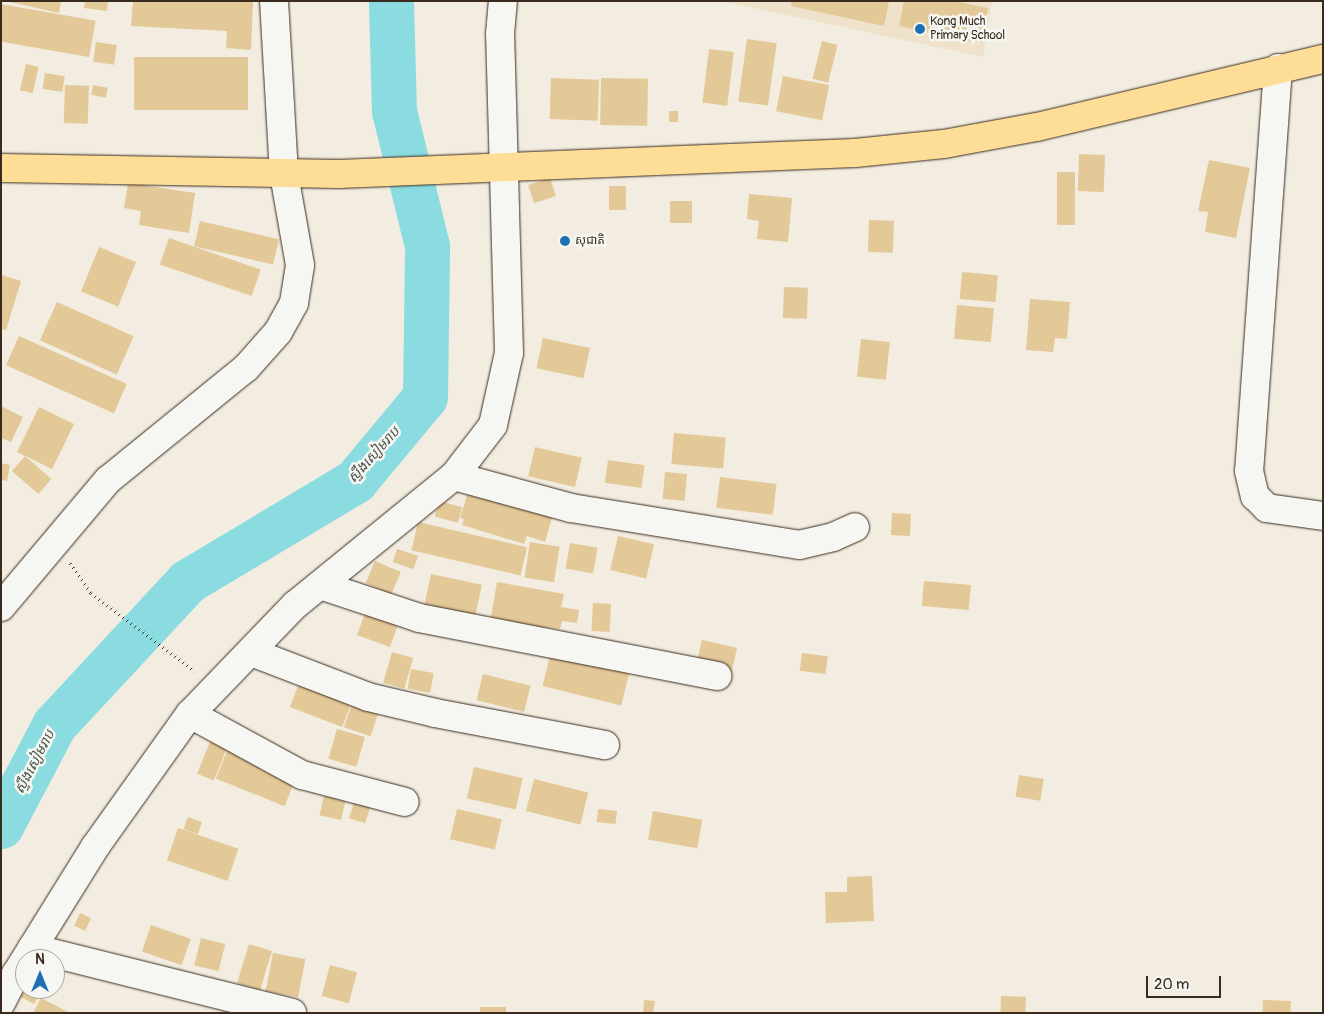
<!DOCTYPE html>
<meta charset="utf-8">
<style>
body{margin:0}
#map{position:relative;width:1324px;height:1014px;overflow:hidden;background:#f2ede0;font-family:Pangolin,"Noto Sans Khmer",sans-serif}
div>[style]{position:absolute}
[style*='--x']{left:calc(var(--x)*1px);top:calc(var(--y)*1px);width:calc(var(--w)*1px);rotate:calc(var(--a)*1deg)}
.built>*{inset:0;background:#eee2ca}
.river>*{height:45px;margin:-22.5px;padding:0 22.5px;transform-origin:22.5px;border-radius:22.5px;background:#8adce1}
.building>*{inset:0;background:#e3c898;transform-origin:0 0}
.path>*{height:3px;margin-top:-1.5px;transform-origin:0;background:repeating-linear-gradient(90deg,#3b2a1e 0 1px,transparent 0 5px)}
.roads{filter:drop-shadow(0 0 1px #3b2a1e) drop-shadow(0 0 1px #3b2a1e)}
.minor>*{height:28px;margin:-14px;padding:0 14px;transform-origin:14px;border-radius:14px;background:#f6f6f2}
.highway>*{height:28px;margin:-14px;padding:0 14px;transform-origin:14px;border-radius:14px;background:#fedd96}
.dots>*{width:14px;height:14px;translate:-50% -50%;box-sizing:border-box;border:2px solid #f6f6f2;border-radius:50%}
span{translate:-50% -50%;white-space:nowrap;text-align:center;line-height:1.15;-webkit-text-stroke:5px #f6f6f2;paint-order:stroke}
.poi-label{font-size:12px;color:#3b2a1e}
.left{translate:0 -50%;text-align:left}
.water-label{font-size:14px;color:#4f564f;font-style:italic}
.frame{position:absolute;inset:0;border:2px solid #3b2a1e;pointer-events:none}
.north{position:absolute;left:15px;top:949px;width:50px;height:50px;box-sizing:border-box;background:#f6f6f2;border:1px solid #aba49d;border-radius:50%;rotate:0deg;font-size:14px;font-weight:700;line-height:20px;text-align:center;color:#3b2a1e}
.north::after{content:'';display:block;margin:auto;width:18px;height:22px;background:#1f6fb2;clip-path:polygon(50% 0,100% 100%,50% 72%,0 100%)}
.scale{position:absolute;left:1146px;top:976px;width:75px;height:22px;box-sizing:border-box;border:2px solid #3b2a1e;border-top:0;padding-left:6px;font-size:15px;line-height:18px;white-space:nowrap;color:#3b2a1e;-webkit-text-stroke:4px #f6f6f2;paint-order:stroke}
</style>
<div id="map">
<div class="built">
<i style="clip-path:polygon(721px 1px,992px 1px,983px 57px)"></i>
</div>
<div class="river">
<i style="--x:1;--y:826;--w:114;--a:-62.3"></i>
<i style="--x:54;--y:725;--w:197;--a:-47.1"></i>
<i style="--x:188;--y:581;--w:195;--a:-30.9"></i>
<i style="--x:355;--y:481;--w:109;--a:-50.2"></i>
<i style="--x:425;--y:397;--w:151;--a:-89.2"></i>
<i style="--x:427;--y:246;--w:139;--a:-103.7"></i>
<i style="--x:394;--y:111;--w:110;--a:-91.6"></i>
</div>
<div class="building">
<i style="clip-path:polygon(5px 1px,61px 1px,59px 13px)"></i>
<i style="clip-path:polygon(85px 1px,108px 1px,107px 11px,84px 8px)"></i>
<i style="clip-path:polygon(133px 1px,253px 1px,251px 50px,226px 48px,227px 31px,131px 26px)"></i>
<i style="clip-path:polygon(792px 1px,889px 1px,884px 26px,791px 6px)"></i>
<i style="clip-path:polygon(904px 1px,954px 1px,988px 8px,981px 43px,899px 26px)"></i>
<i style="left:1px;top:4px;width:96px;height:37px;rotate:10deg"></i>
<i style="left:747px;top:39px;width:30px;height:63px;rotate:8deg"></i>
<i style="left:822px;top:41px;width:16px;height:39px;rotate:14deg"></i>
<i style="left:96px;top:42px;width:21px;height:20px;rotate:8deg"></i>
<i style="left:709px;top:49px;width:25px;height:54px;rotate:7deg"></i>
<i style="left:134px;top:57px;width:114px;height:53px"></i>
<i style="left:26px;top:64px;width:13px;height:27px;rotate:13deg"></i>
<i style="left:45px;top:73px;width:20px;height:16px;rotate:9deg"></i>
<i style="left:783px;top:76px;width:47px;height:36px;rotate:11deg"></i>
<i style="left:551px;top:78px;width:48px;height:41px;rotate:2deg"></i>
<i style="left:601px;top:78px;width:47px;height:47px;rotate:1deg"></i>
<i style="left:65px;top:85px;width:24px;height:38px;rotate:2deg"></i>
<i style="left:93px;top:85px;width:15px;height:10px;rotate:11deg"></i>
<i style="left:669px;top:111px;width:9px;height:11px"></i>
<i style="left:1079px;top:154px;width:26px;height:37px;rotate:2deg"></i>
<i style="clip-path:polygon(1209px 160px,1250px 168px,1236px 238px,1205px 232px,1208px 212px,1198px 211px)"></i>
<i style="left:1057px;top:172px;width:18px;height:53px"></i>
<i style="left:550px;top:178px;width:19px;height:23px;rotate:72deg"></i>
<i style="clip-path:polygon(128px 183px,195px 193px,189px 233px,139px 225px,141px 211px,124px 208px)"></i>
<i style="left:609px;top:186px;width:17px;height:24px"></i>
<i style="clip-path:polygon(749px 194px,792px 198px,788px 242px,757px 239px,759px 221px,747px 219px)"></i>
<i style="left:670px;top:201px;width:22px;height:22px"></i>
<i style="left:869px;top:220px;width:25px;height:32px;rotate:2deg"></i>
<i style="left:200px;top:221px;width:81px;height:26px;rotate:13deg"></i>
<i style="left:169px;top:238px;width:97px;height:28px;rotate:19deg"></i>
<i style="left:99px;top:247px;width:40px;height:48px;rotate:22deg"></i>
<i style="left:962px;top:272px;width:36px;height:27px;rotate:5deg"></i>
<i style="clip-path:polygon(1px 275px,21px 281px,6px 330px,1px 329px)"></i>
<i style="left:784px;top:287px;width:24px;height:31px;rotate:2deg"></i>
<i style="clip-path:polygon(1030px 299px,1070px 302px,1067px 339px,1055px 338px,1053px 352px,1026px 350px)"></i>
<i style="left:57px;top:302px;width:84px;height:42px;rotate:24deg"></i>
<i style="left:957px;top:305px;width:37px;height:34px;rotate:5deg"></i>
<i style="left:19px;top:336px;width:118px;height:32px;rotate:24deg"></i>
<i style="left:543px;top:338px;width:48px;height:31px;rotate:12deg"></i>
<i style="left:861px;top:339px;width:29px;height:38px;rotate:6deg"></i>
<i style="clip-path:polygon(1px 406px,23px 417px,11px 442px,1px 438px)"></i>
<i style="left:39px;top:407px;width:39px;height:50px;rotate:26deg"></i>
<i style="left:674px;top:433px;width:52px;height:31px;rotate:5deg"></i>
<i style="left:535px;top:447px;width:48px;height:30px;rotate:13deg"></i>
<i style="left:25px;top:456px;width:35px;height:20px;rotate:41deg"></i>
<i style="left:608px;top:460px;width:37px;height:23px;rotate:8deg"></i>
<i style="clip-path:polygon(1px 463px,10px 465px,7px 481px,1px 480px)"></i>
<i style="left:665px;top:472px;width:22px;height:27px;rotate:5deg"></i>
<i style="left:720px;top:477px;width:57px;height:31px;rotate:7deg"></i>
<i style="clip-path:polygon(468px 492px,555px 507px,545px 542px,527px 536px,524px 544px,462px 525px,464px 519px,460px 518px)"></i>
<i style="left:439px;top:501px;width:24px;height:16px;rotate:15deg"></i>
<i style="left:892px;top:513px;width:19px;height:22px;rotate:3deg"></i>
<i style="left:418px;top:522px;width:112px;height:29px;rotate:13deg"></i>
<i style="left:618px;top:536px;width:37px;height:35px;rotate:13deg"></i>
<i style="left:530px;top:542px;width:30px;height:36px;rotate:9deg"></i>
<i style="left:570px;top:543px;width:28px;height:26px;rotate:10deg"></i>
<i style="left:397px;top:549px;width:22px;height:14px;rotate:18deg"></i>
<i style="left:375px;top:561px;width:28px;height:24px;rotate:23deg"></i>
<i style="left:431px;top:574px;width:52px;height:41px;rotate:12deg"></i>
<i style="left:924px;top:581px;width:47px;height:25px;rotate:5deg"></i>
<i style="clip-path:polygon(497px 582px,564px 594px,561px 607px,579px 610px,577px 623px,562px 621px,560px 629px,544px 627px,543px 632px,490px 623px)"></i>
<i style="left:593px;top:603px;width:18px;height:28px;rotate:3deg"></i>
<i style="left:368px;top:605px;width:35px;height:32px;rotate:20deg"></i>
<i style="left:702px;top:640px;width:36px;height:24px;rotate:13deg"></i>
<i style="left:392px;top:652px;width:22px;height:32px;rotate:16deg"></i>
<i style="left:551px;top:652px;width:81px;height:35px;rotate:14deg"></i>
<i style="left:802px;top:653px;width:26px;height:18px;rotate:7deg"></i>
<i style="left:411px;top:669px;width:23px;height:20px;rotate:10deg"></i>
<i style="left:483px;top:674px;width:49px;height:27px;rotate:14deg"></i>
<i style="left:301px;top:678px;width:56px;height:31px;rotate:21deg"></i>
<i style="left:355px;top:695px;width:28px;height:34px;rotate:19deg"></i>
<i style="left:337px;top:729px;width:29px;height:31px;rotate:16deg"></i>
<i style="left:214px;top:732px;width:18px;height:45px;rotate:22deg"></i>
<i style="left:229px;top:746px;width:74px;height:35px;rotate:22deg"></i>
<i style="left:474px;top:767px;width:50px;height:32px;rotate:13deg"></i>
<i style="left:1019px;top:775px;width:25px;height:22px;rotate:9deg"></i>
<i style="left:534px;top:779px;width:56px;height:33px;rotate:14deg"></i>
<i style="left:327px;top:783px;width:22px;height:33px;rotate:13deg"></i>
<i style="left:354px;top:802px;width:17px;height:17px;rotate:17deg"></i>
<i style="left:457px;top:809px;width:46px;height:31px;rotate:13deg"></i>
<i style="left:598px;top:809px;width:19px;height:13px;rotate:6deg"></i>
<i style="left:653px;top:811px;width:50px;height:29px;rotate:10deg"></i>
<i style="left:188px;top:817px;width:15px;height:13px;rotate:20deg"></i>
<i style="left:178px;top:828px;width:64px;height:34px;rotate:19deg"></i>
<i style="clip-path:polygon(872px 876px,874px 921px,826px 923px,825px 892px,847px 892px,847px 877px)"></i>
<i style="left:80px;top:913px;width:12px;height:14px;rotate:24deg"></i>
<i style="left:151px;top:925px;width:42px;height:28px;rotate:19deg"></i>
<i style="left:201px;top:938px;width:25px;height:28px;rotate:14deg"></i>
<i style="left:249px;top:944px;width:24px;height:41px;rotate:17deg"></i>
<i style="left:273px;top:953px;width:33px;height:39px;rotate:11deg"></i>
<i style="left:330px;top:965px;width:28px;height:32px;rotate:15deg"></i>
<i style="clip-path:polygon(25px 979px,25px 989px,42px 989px,34px 1004px,17px 995px)"></i>
<i style="left:1001px;top:996px;width:25px;height:17px;rotate:2deg"></i>
<i style="clip-path:polygon(41px 998px,70px 1013px,33px 1013px)"></i>
<i style="clip-path:polygon(644px 1000px,655px 1001px,653px 1013px,643px 1013px)"></i>
<i style="left:1263px;top:1000px;width:28px;height:13px;rotate:2deg"></i>
<i style="left:480px;top:1007px;width:26px;height:6px"></i>
</div>
<div class="path">
<i style="--x:70;--y:563;--w:37;--a:55"></i>
<i style="--x:91;--y:593;--w:130;--a:36.9"></i>
</div>
<div class="roads">
<div class="minor">
<i style="--x:1278;--y:68;--w:404;--a:94.1"></i>
<i style="--x:1249;--y:471;--w:26;--a:77"></i>
<i style="--x:1255;--y:496;--w:17;--a:45"></i>
<i style="--x:1267;--y:508;--w:57;--a:8.1"></i>
<i style="--x:454;--y:476;--w:121;--a:15.3"></i>
<i style="--x:571;--y:508;--w:231;--a:9.2"></i>
<i style="--x:799;--y:545;--w:35;--a:-13"></i>
<i style="--x:833;--y:537;--w:24;--a:-24"></i>
<i style="--x:320;--y:585;--w:104;--a:18.4"></i>
<i style="--x:419;--y:618;--w:304;--a:11"></i>
<i style="--x:1;--y:607;--w:166;--a:-49.9"></i>
<i style="--x:108;--y:480;--w:178;--a:-39.1"></i>
<i style="--x:246;--y:368;--w:48;--a:-48.4"></i>
<i style="--x:278;--y:332;--w:33;--a:-61"></i>
<i style="--x:294;--y:303;--w:38;--a:-81"></i>
<i style="--x:300;--y:265;--w:92;--a:-100"></i>
<i style="--x:284;--y:174;--w:173;--a:-93.3"></i>
<i style="--x:251;--y:652;--w:125;--a:21"></i>
<i style="--x:368;--y:697;--w:69;--a:13.4"></i>
<i style="--x:435;--y:713;--w:173;--a:10.7"></i>
<i style="--x:190;--y:714;--w:128;--a:28.6"></i>
<i style="--x:302;--y:775;--w:106;--a:14.7"></i>
<i style="--x:32;--y:948;--w:268;--a:14"></i>
<i style="--x:1;--y:1003;--w:33;--a:-63"></i>
<i style="--x:16;--y:974;--w:150;--a:-58.1"></i>
<i style="--x:95;--y:847;--w:163;--a:-54.5"></i>
<i style="--x:190;--y:714;--w:151;--a:-46.1"></i>
<i style="--x:295;--y:605;--w:205;--a:-39.1"></i>
<i style="--x:454;--y:476;--w:64;--a:-52.6"></i>
<i style="--x:493;--y:425;--w:74;--a:-77.5"></i>
<i style="--x:509;--y:353;--w:319;--a:-91.6"></i>
<i style="--x:500;--y:34;--w:33;--a:-85"></i>
</div>
<div class="highway">
<i style="--x:1;--y:168;--w:338;--a:1"></i>
<i style="--x:339;--y:174;--w:516;--a:-2.33"></i>
<i style="--x:855;--y:153;--w:89;--a:-5.8"></i>
<i style="--x:944;--y:144;--w:95;--a:-10.4"></i>
<i style="--x:1037;--y:127;--w:294;--a:-13.4"></i>
</div>
</div>
<div class="dots">
<i style="left:920px;top:29px;background:#1f6fb2"></i>
<i style="left:565px;top:241px;background:#1f6fb2"></i>
</div>
<div class="poi-label">
<span class="left" style="left:930px;top:29px">Kong Much<br>Primary School</span>
<span class="left" style="left:575px;top:241px">សុជាតិ</span>
</div>
<div class="water-label">
<span style="left:374px;top:455px;rotate:-48deg">ស្ទឹងសៀមរាប</span>
<span style="left:35px;top:762px;rotate:-62deg">ស្ទឹងសៀមរាប</span>
</div>
<div class="frame"></div>
<div class="north">N</div>
<div class="scale">20 m</div>
</div>
